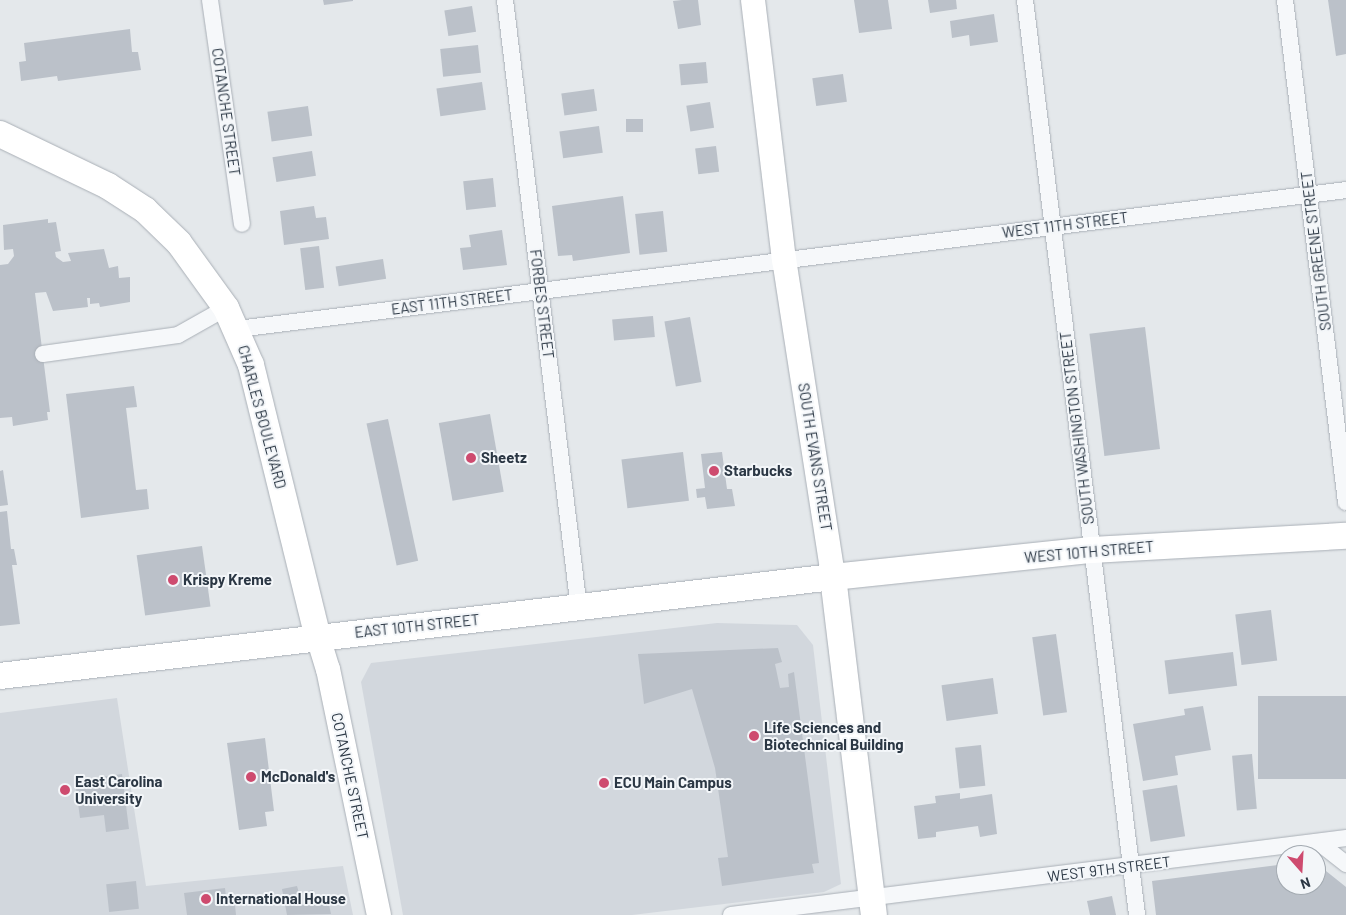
<!DOCTYPE html>
<style>
body{margin:0}
#map{position:relative;width:1346px;height:915px;overflow:hidden;background:#e4e8eb;font-family:Barlow,sans-serif}
div>[style]{position:absolute}
[style*='--x']{left:calc(var(--x)*1px);top:calc(var(--y)*1px);width:calc(var(--w)*1px);rotate:calc(var(--a)*1deg)}
.built>*{inset:0;background:#d2d7dd}
.building>*{inset:0;background:#bbc1c9;transform-origin:0 0}
.roads{filter:drop-shadow(0 0 1px #a9afb6) drop-shadow(0 0 1px #a9afb6)}
.minor>*{height:16px;margin:-8px;padding:0 8px;transform-origin:8px;border-radius:8px;background:#f6f8fa}
.secondary>*{height:24px;margin:-12px;padding:0 12px;transform-origin:12px;border-radius:12px;background:#fff}
.primary>*{height:26px;margin:-13px;padding:0 13px;transform-origin:13px;border-radius:13px;background:#fff}
.dots>*{width:14px;height:14px;translate:-50% -50%;box-sizing:border-box;border:2px solid #f3f6f9;border-radius:50%}
span{translate:-50% -50%;white-space:nowrap;text-align:center;line-height:1.15;-webkit-text-stroke:4px #f3f6f9;paint-order:stroke}
.street-label{font-size:15px;color:#2b3744}
.poi-label{font-size:15px;color:#2b3744;font-weight:700}
.left{translate:0 -50%;text-align:left}
.north{position:absolute;left:1276px;top:845px;width:50px;height:50px;box-sizing:border-box;background:#f3f6f9;border:1px solid #a3aab1;border-radius:50%;rotate:161deg;font-size:14px;font-weight:700;line-height:20px;text-align:center;color:#2b3744}
.north::after{content:'';display:block;margin:auto;width:18px;height:22px;background:#ce4b6f;clip-path:polygon(50% 0,100% 100%,50% 72%,0 100%)}
</style>
<div id="map">
<div class="built">
<i style="clip-path:polygon(717px 623px,797px 625px,813px 645px,841px 884px,824px 892px,632px 915px,403px 915px,361px 682px,371px 663px)"></i>
<i style="clip-path:polygon(117px 698px,146px 886px,343px 866px,353px 915px,0 915px,0 713px)"></i>
</div>
<div class="building">
<i style="clip-path:polygon(323px 0,353px 0,353px 1px,324px 5px)"></i>
<i style="clip-path:polygon(682px 0,698px 0,701px 25px,678px 29px,673px 1px)"></i>
<i style="clip-path:polygon(854px 0,888px 0,892px 29px,859px 33px)"></i>
<i style="clip-path:polygon(928px 0,956px 0,957px 9px,930px 13px)"></i>
<i style="clip-path:polygon(1328px 0,1346px 0,1346px 54px,1336px 56px)"></i>
<i style="left:472px;top:6px;width:26px;height:28px;rotate:81deg"></i>
<i style="clip-path:polygon(994px 14px,998px 42px,970px 46px,969px 35px,952px 38px,950px 21px)"></i>
<i style="clip-path:polygon(130px 29px,132px 52px,138px 52px,141px 70px,58px 81px,57px 76px,21px 81px,19px 62px,26px 61px,24px 43px)"></i>
<i style="left:478px;top:45px;width:28px;height:38px;rotate:84deg"></i>
<i style="left:706px;top:62px;width:21px;height:27px;rotate:85deg"></i>
<i style="left:843px;top:74px;width:28px;height:31px;rotate:82deg"></i>
<i style="left:482px;top:82px;width:28px;height:46px;rotate:82deg"></i>
<i style="left:594px;top:89px;width:22px;height:33px;rotate:82deg"></i>
<i style="left:710px;top:102px;width:26px;height:24px;rotate:81deg"></i>
<i style="left:308px;top:106px;width:30px;height:41px;rotate:82deg"></i>
<i style="left:643px;top:119px;width:13px;height:17px;rotate:90deg"></i>
<i style="left:599px;top:126px;width:27px;height:40px;rotate:82deg"></i>
<i style="left:716px;top:146px;width:26px;height:21px;rotate:83deg"></i>
<i style="left:312px;top:151px;width:25px;height:40px;rotate:81deg"></i>
<i style="left:493px;top:178px;width:29px;height:30px;rotate:84deg"></i>
<i style="clip-path:polygon(623px 196px,630px 253px,573px 261px,572px 255px,558px 256px,552px 206px)"></i>
<i style="clip-path:polygon(314px 206px,316px 218px,326px 217px,329px 239px,284px 245px,280px 211px)"></i>
<i style="left:663px;top:211px;width:41px;height:28px;rotate:84deg"></i>
<i style="clip-path:polygon(48px 219px,48px 223px,56px 222px,61px 251px,55px 252px,56px 257px,63px 262px,71px 261px,68px 253px,104px 249px,109px 268px,118px 266px,119px 278px,130px 277px,130px 302px,100px 307px,99px 303px,90px 304px,90px 298px,87px 298px,88px 307px,53px 311px,46px 292px,35px 293px,50px 412px,47px 412px,48px 420px,13px 426px,12px 417px,0 418px,0 265px,8px 264px,14px 256px,13px 249px,4px 250px,3px 225px)"></i>
<i style="clip-path:polygon(502px 230px,507px 265px,463px 270px,460px 248px,471px 247px,469px 235px)"></i>
<i style="left:319px;top:246px;width:42px;height:19px;rotate:83deg"></i>
<i style="left:383px;top:259px;width:20px;height:48px;rotate:81deg"></i>
<i style="left:653px;top:316px;width:21px;height:41px;rotate:85deg"></i>
<i style="left:690px;top:317px;width:66px;height:26px;rotate:80deg"></i>
<i style="left:1145px;top:327px;width:123px;height:56px;rotate:83deg"></i>
<i style="clip-path:polygon(134px 386px,137px 407px,126px 408px,136px 490px,147px 489px,149px 509px,81px 518px,66px 394px)"></i>
<i style="left:490px;top:414px;width:79px;height:52px;rotate:80deg"></i>
<i style="left:388px;top:419px;width:145px;height:22px;rotate:78deg"></i>
<i style="left:683px;top:452px;width:49px;height:62px;rotate:83deg"></i>
<i style="clip-path:polygon(722px 452px,727px 489px,732px 489px,735px 506px,707px 509px,705px 497px,697px 498px,696px 489px,705px 488px,701px 454px)"></i>
<i style="clip-path:polygon(3px 470px,8px 505px,0 506px,0 471px)"></i>
<i style="clip-path:polygon(7px 511px,11px 549px,14px 549px,17px 565px,12px 565px,20px 624px,0 626px,0 512px)"></i>
<i style="left:202px;top:546px;width:61px;height:66px;rotate:82deg"></i>
<i style="left:1271px;top:610px;width:51px;height:36px;rotate:83deg"></i>
<i style="left:1056px;top:634px;width:79px;height:24px;rotate:82deg"></i>
<i style="clip-path:polygon(778px 648px,782px 662px,775px 664px,780px 688px,789px 687px,788px 674px,794px 672px,819px 863px,812px 864px,814px 873px,722px 886px,718px 858px,728px 857px,715px 768px,692px 689px,644px 704px,638px 654px)"></i>
<i style="left:1233px;top:652px;width:34px;height:69px;rotate:83deg"></i>
<i style="left:993px;top:678px;width:36px;height:52px;rotate:82deg"></i>
<i style="left:1346px;top:696px;width:83px;height:88px;rotate:90deg"></i>
<i style="clip-path:polygon(1203px 706px,1211px 750px,1175px 756px,1178px 775px,1143px 781px,1133px 724px,1185px 715px,1184px 709px)"></i>
<i style="clip-path:polygon(265px 738px,274px 811px,265px 812px,267px 826px,239px 830px,227px 743px)"></i>
<i style="left:981px;top:745px;width:41px;height:26px;rotate:84deg"></i>
<i style="left:1252px;top:754px;width:55px;height:20px;rotate:85deg"></i>
<i style="clip-path:polygon(122px 774px,129px 829px,106px 832px,104px 815px,80px 818px,75px 781px)"></i>
<i style="left:1177px;top:785px;width:52px;height:35px;rotate:81deg"></i>
<i style="clip-path:polygon(960px 793px,960px 799px,992px 794px,997px 834px,980px 837px,978px 826px,936px 832px,936px 837px,918px 839px,914px 806px,936px 803px,935px 796px)"></i>
<i style="clip-path:polygon(1316px 863px,1346px 887px,1346px 915px,1156px 915px,1152px 881px,1286px 864px,1286px 885px,1316px 885px)"></i>
<i style="left:136px;top:881px;width:28px;height:30px;rotate:84deg"></i>
<i style="clip-path:polygon(297px 886px,299px 893px,313px 890px,314px 898px,327px 895px,331px 914px,287px 915px,282px 889px)"></i>
<i style="clip-path:polygon(225px 888px,227px 906px,235px 905px,236px 915px,187px 915px,184px 893px)"></i>
<i style="clip-path:polygon(1112px 896px,1116px 915px,1090px 915px,1087px 901px)"></i>
</div>
<div class="roads">
<div class="minor">
<i style="--x:210;--y:0;--w:226;--a:81.9"></i>
<i style="--x:505;--y:0;--w:613;--a:83.07"></i>
<i style="--x:1025;--y:0;--w:922;--a:83.02"></i>
<i style="--x:1285;--y:0;--w:506;--a:83.07"></i>
<i style="--x:238;--y:329;--w:1117;--a:-7.15"></i>
<i style="--x:43;--y:354;--w:136;--a:-8"></i>
<i style="--x:178;--y:335;--w:55;--a:-29.4"></i>
<i style="--x:1318;--y:842;--w:36;--a:38"></i>
<i style="--x:731;--y:915;--w:620;--a:-7.14"></i>
</div>
<div class="secondary">
<i style="--x:753;--y:0;--w:261;--a:83.2"></i>
<i style="--x:784;--y:259;--w:322;--a:81.2"></i>
<i style="--x:318;--y:637;--w:34;--a:73"></i>
<i style="--x:328;--y:669;--w:251;--a:78.3"></i>
</div>
<div class="primary">
<i style="--x:0;--y:134;--w:120;--a:25.7"></i>
<i style="--x:108;--y:186;--w:44;--a:33"></i>
<i style="--x:145;--y:210;--w:47;--a:44.1"></i>
<i style="--x:179;--y:243;--w:80;--a:54.1"></i>
<i style="--x:226;--y:308;--w:62;--a:66.3"></i>
<i style="--x:251;--y:365;--w:280;--a:76.2"></i>
<i style="--x:833;--y:577;--w:340;--a:83.1"></i>
<i style="--x:0;--y:676;--w:839;--a:-6.78"></i>
<i style="--x:833;--y:577;--w:260;--a:-6"></i>
<i style="--x:1092;--y:550;--w:254;--a:-3.2"></i>
</div>
</div>
<div class="dots">
<i style="left:471px;top:458px;background:#ce4b6f"></i>
<i style="left:714px;top:471px;background:#ce4b6f"></i>
<i style="left:173px;top:580px;background:#ce4b6f"></i>
<i style="left:754px;top:736px;background:#ce4b6f"></i>
<i style="left:251px;top:777px;background:#ce4b6f"></i>
<i style="left:604px;top:783px;background:#ce4b6f"></i>
<i style="left:65px;top:790px;background:#ce4b6f"></i>
<i style="left:206px;top:899px;background:#ce4b6f"></i>
</div>
<div class="street-label">
<span style="left:226px;top:112px;rotate:82deg">COTANCHE STREET</span>
<span style="left:1065px;top:225px;rotate:-7deg">WEST 11TH STREET</span>
<span style="left:1316px;top:251px;rotate:-97deg">SOUTH GREENE STREET</span>
<span style="left:452px;top:302px;rotate:-7deg">EAST 11TH STREET</span>
<span style="left:542px;top:304px;rotate:83deg">FORBES STREET</span>
<span style="left:262px;top:417px;rotate:75deg">CHARLES BOULEVARD</span>
<span style="left:1077px;top:428px;rotate:-97deg">SOUTH WASHINGTON STREET</span>
<span style="left:815px;top:457px;rotate:81deg">SOUTH EVANS STREET</span>
<span style="left:1089px;top:552px;rotate:-5deg">WEST 10TH STREET</span>
<span style="left:417px;top:626px;rotate:-6deg">EAST 10TH STREET</span>
<span style="left:350px;top:776px;rotate:78deg">COTANCHE STREET</span>
<span style="left:1109px;top:869px;rotate:-7deg">WEST 9TH STREET</span>
</div>
<div class="poi-label">
<span class="left" style="left:481px;top:458px">Sheetz</span>
<span class="left" style="left:724px;top:471px">Starbucks</span>
<span class="left" style="left:183px;top:580px">Krispy Kreme</span>
<span class="left" style="left:764px;top:736px">Life Sciences and<br>Biotechnical Building</span>
<span class="left" style="left:261px;top:777px">McDonald's</span>
<span class="left" style="left:75px;top:790px">East Carolina<br>University</span>
<span class="left" style="left:614px;top:783px">ECU Main Campus</span>
<span class="left" style="left:216px;top:899px">International House</span>
</div>
<div class="north">N</div>
</div>
